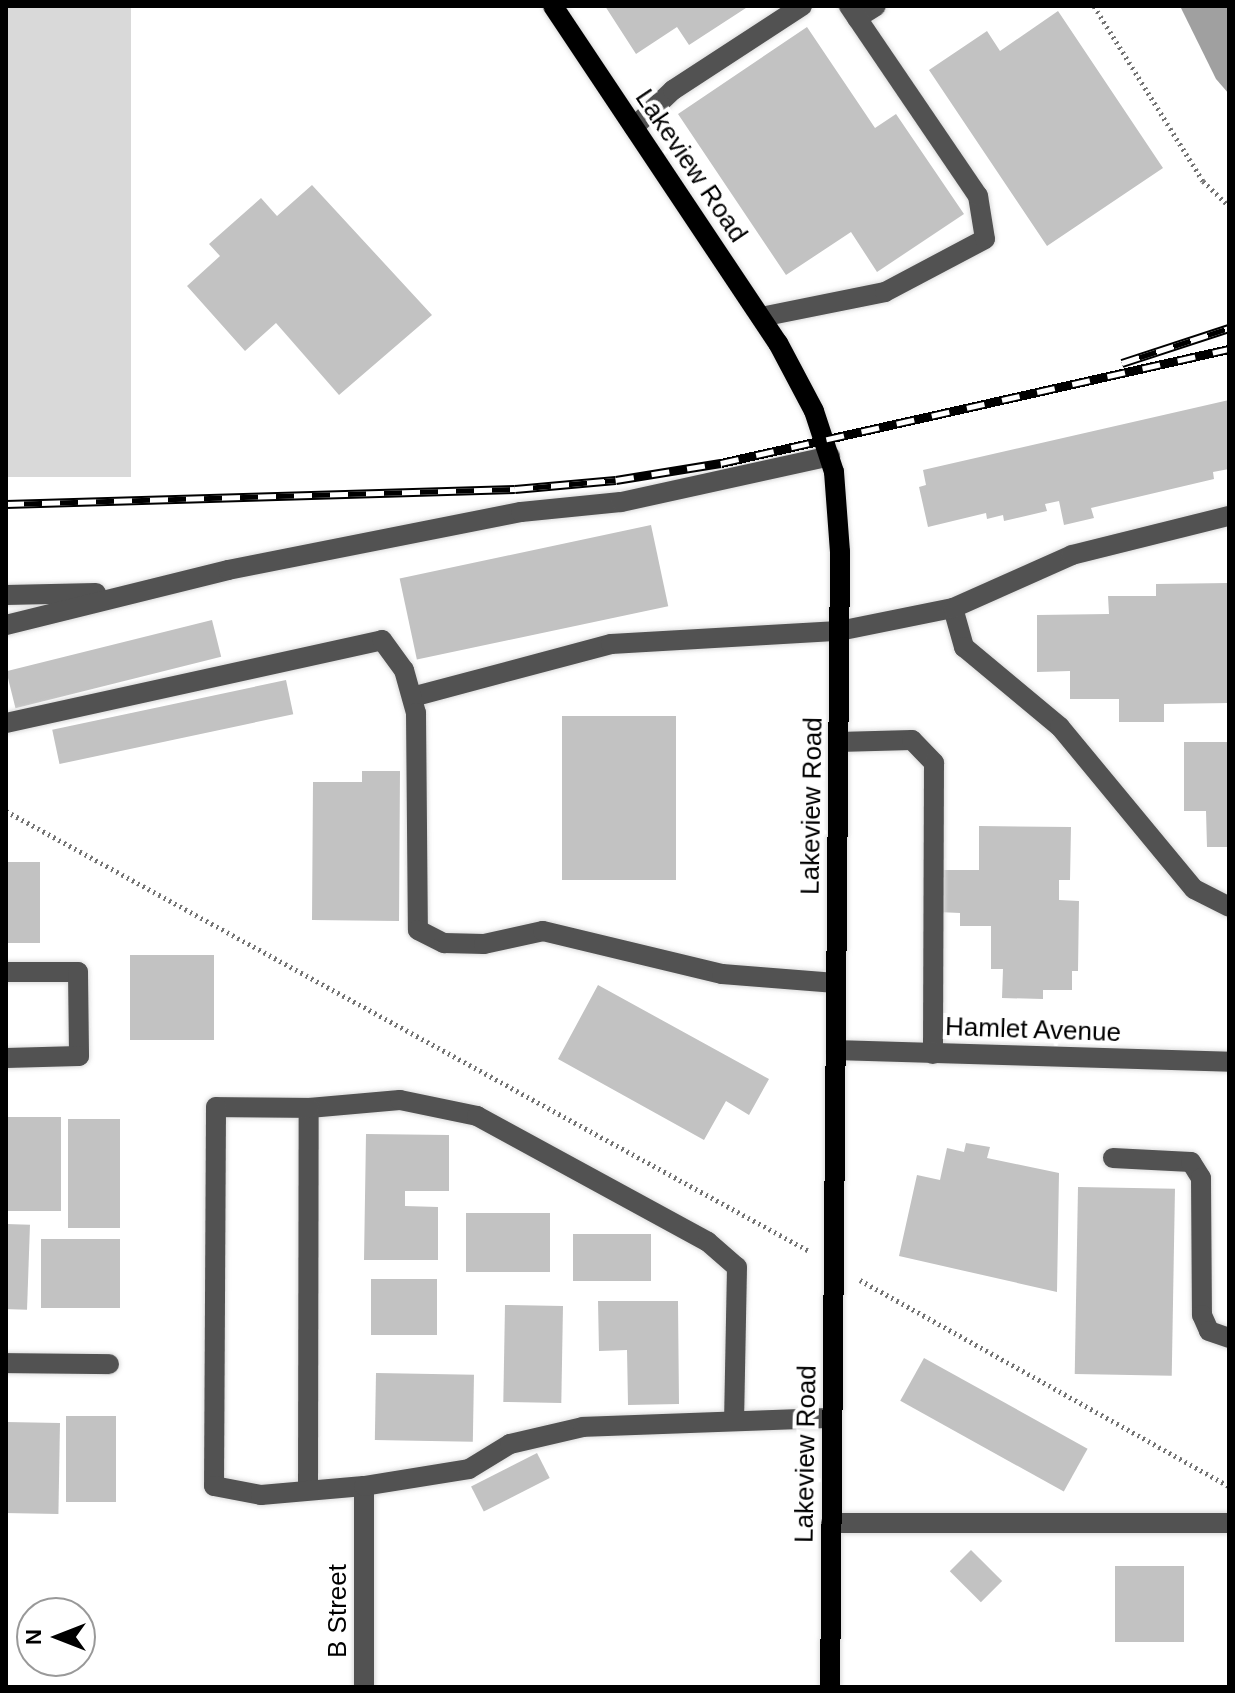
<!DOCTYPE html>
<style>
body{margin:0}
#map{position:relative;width:1235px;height:1693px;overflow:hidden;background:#fff;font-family:Helvetica,sans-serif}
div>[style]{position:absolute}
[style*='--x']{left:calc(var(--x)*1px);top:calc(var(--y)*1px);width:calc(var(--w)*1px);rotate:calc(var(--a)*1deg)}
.green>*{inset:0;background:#d9d9d9;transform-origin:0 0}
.water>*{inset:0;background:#a0a0a0}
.building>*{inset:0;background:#c2c2c2;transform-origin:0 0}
.path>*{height:5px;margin-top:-2.5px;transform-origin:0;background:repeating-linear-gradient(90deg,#747474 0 2px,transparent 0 6px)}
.roads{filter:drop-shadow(0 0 2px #dbdbdb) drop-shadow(0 0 2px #dbdbdb)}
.minor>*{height:20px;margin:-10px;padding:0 10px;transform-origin:10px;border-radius:10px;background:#525252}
.major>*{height:20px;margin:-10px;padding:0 10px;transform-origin:10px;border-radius:10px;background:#000}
.rail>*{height:9px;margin-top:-4.5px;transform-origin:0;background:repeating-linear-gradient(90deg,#fff 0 18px,#000 0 36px);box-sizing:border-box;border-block:2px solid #000}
span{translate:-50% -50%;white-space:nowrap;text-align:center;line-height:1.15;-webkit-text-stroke:8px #fff;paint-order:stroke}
.street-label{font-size:26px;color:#000}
.frame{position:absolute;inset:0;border:8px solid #000;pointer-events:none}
.north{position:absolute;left:16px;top:1597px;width:80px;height:80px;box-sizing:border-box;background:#fff;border:2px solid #999;border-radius:50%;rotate:270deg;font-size:22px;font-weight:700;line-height:32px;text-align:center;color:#000}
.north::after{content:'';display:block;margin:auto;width:28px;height:36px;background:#000;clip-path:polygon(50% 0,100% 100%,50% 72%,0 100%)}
</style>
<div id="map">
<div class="green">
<i style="left:6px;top:6px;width:125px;height:471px"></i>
</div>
<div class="water">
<i style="clip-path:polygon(1180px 6px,1229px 6px,1229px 94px,1216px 79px)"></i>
</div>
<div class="building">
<i style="clip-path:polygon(605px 6px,749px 6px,689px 45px,677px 27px,636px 54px)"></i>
<i style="clip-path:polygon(1058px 11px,1163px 168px,1047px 246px,929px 70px,987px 31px,1000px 51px)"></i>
<i style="clip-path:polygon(807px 27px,875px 128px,896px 114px,964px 214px,877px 272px,851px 232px,786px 275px,678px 114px)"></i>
<i style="clip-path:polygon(312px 185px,432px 315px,339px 395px,276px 323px,245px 351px,187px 286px,220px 256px,209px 244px,261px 198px,277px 216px)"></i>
<i style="clip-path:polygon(1229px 400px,1229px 469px,1213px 472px,1214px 479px,1091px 508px,1094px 518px,1064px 525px,1059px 501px,1045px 504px,1047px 511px,1004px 521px,1003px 515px,987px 519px,986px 513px,928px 527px,919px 487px,926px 485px,923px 470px)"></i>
<i style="left:651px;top:525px;width:83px;height:257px;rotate:78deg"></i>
<i style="clip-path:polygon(1229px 583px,1229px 703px,1164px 704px,1164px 722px,1119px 722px,1119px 699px,1070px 699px,1070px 671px,1037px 672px,1037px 615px,1109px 614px,1108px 596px,1156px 596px,1156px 584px)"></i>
<i style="left:212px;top:620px;width:38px;height:212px;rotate:76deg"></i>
<i style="left:286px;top:680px;width:35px;height:239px;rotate:78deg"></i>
<i style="left:562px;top:716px;width:114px;height:164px"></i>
<i style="clip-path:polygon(1184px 742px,1229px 742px,1229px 847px,1207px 847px,1206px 811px,1184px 811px)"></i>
<i style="clip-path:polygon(362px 771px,400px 771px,399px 921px,312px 920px,313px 782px,362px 782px)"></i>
<i style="clip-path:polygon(979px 826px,1071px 827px,1070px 880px,1059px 880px,1059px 900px,1079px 901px,1078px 971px,1072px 971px,1072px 990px,1043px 990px,1043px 999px,1002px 998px,1003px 969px,991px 969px,991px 926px,960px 926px,960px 913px,938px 912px,938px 870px,979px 870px)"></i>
<i style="left:6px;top:862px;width:34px;height:81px"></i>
<i style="left:130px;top:955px;width:84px;height:85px"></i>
<i style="clip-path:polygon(598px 985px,769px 1079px,749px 1115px,726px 1101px,704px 1140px,558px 1059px)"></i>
<i style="left:6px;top:1117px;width:55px;height:94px"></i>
<i style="left:68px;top:1119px;width:52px;height:109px"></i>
<i style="clip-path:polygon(366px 1134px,449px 1135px,449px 1191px,405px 1191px,405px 1206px,438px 1207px,438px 1260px,364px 1260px)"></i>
<i style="clip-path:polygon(966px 1143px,990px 1147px,987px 1158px,1059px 1173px,1057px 1292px,899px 1256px,917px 1175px,940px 1180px,947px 1148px,964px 1152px)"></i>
<i style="left:1078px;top:1187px;width:97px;height:187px;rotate:1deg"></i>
<i style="left:466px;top:1213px;width:84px;height:59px"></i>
<i style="left:6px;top:1224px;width:24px;height:85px;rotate:2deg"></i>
<i style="left:651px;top:1234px;width:47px;height:78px;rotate:90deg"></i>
<i style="left:41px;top:1239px;width:79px;height:69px"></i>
<i style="left:371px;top:1279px;width:66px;height:56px"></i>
<i style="clip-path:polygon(598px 1301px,678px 1301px,679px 1404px,628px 1405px,627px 1350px,599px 1351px)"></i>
<i style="left:505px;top:1305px;width:58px;height:97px;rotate:1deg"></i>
<i style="left:924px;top:1358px;width:187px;height:49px;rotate:29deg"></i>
<i style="left:376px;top:1373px;width:98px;height:67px;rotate:1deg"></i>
<i style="left:66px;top:1416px;width:50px;height:86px"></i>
<i style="left:6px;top:1422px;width:54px;height:91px;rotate:1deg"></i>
<i style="left:537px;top:1453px;width:28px;height:74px;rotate:63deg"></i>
<i style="left:971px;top:1550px;width:44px;height:30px;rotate:45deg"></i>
<i style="left:1115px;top:1566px;width:69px;height:76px"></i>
</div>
<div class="path">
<i style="--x:1094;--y:6;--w:206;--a:58.1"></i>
<i style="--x:1203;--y:181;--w:36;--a:44"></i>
<i style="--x:6;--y:811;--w:916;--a:28.72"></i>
<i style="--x:860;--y:1280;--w:423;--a:29.2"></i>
</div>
<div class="roads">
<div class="minor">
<i style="--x:857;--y:18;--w:22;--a:-32"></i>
<i style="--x:634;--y:127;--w:54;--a:-43.5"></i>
<i style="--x:673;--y:90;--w:154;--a:-33.1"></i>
<i style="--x:761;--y:317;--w:126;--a:-11.4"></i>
<i style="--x:885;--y:292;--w:113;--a:-27.9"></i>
<i style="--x:985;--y:239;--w:44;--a:-99.2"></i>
<i style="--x:978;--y:196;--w:230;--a:-124.2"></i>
<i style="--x:6;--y:595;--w:90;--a:-1.3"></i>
<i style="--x:953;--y:608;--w:41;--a:74.2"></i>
<i style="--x:964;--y:647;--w:125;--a:39.8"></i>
<i style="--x:1060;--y:727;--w:210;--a:50.4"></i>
<i style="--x:1194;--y:889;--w:39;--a:27"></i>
<i style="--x:6;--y:625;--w:229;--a:-13.9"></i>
<i style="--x:228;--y:570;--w:299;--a:-11.2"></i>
<i style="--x:521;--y:512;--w:100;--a:-5.7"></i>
<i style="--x:621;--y:502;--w:214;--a:-12.4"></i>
<i style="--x:412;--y:697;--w:206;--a:-14.9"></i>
<i style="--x:611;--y:644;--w:228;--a:-3.3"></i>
<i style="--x:839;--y:631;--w:116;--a:-11.4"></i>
<i style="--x:953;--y:608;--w:130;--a:-24"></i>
<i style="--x:1072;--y:555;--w:162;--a:-14"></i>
<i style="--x:6;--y:723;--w:385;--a:-12.4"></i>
<i style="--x:382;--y:640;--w:37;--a:54"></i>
<i style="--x:404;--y:670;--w:45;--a:74.4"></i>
<i style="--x:416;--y:713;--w:217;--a:89.5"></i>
<i style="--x:418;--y:930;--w:29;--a:27"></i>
<i style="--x:444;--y:943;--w:40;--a:1.4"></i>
<i style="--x:484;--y:944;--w:60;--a:-12.4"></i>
<i style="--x:543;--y:931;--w:184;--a:13.5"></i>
<i style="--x:722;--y:974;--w:114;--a:4.5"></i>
<i style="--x:838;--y:742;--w:74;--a:-1.5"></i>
<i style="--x:912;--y:740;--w:32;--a:46"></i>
<i style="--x:934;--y:763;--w:291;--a:90.2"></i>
<i style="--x:6;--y:972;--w:72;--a:0"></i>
<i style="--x:78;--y:972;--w:84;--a:89.3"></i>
<i style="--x:79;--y:1056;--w:73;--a:178.4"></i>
<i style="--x:836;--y:1050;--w:393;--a:1.7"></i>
<i style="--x:309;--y:1108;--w:91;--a:-5"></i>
<i style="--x:400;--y:1100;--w:79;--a:11.7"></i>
<i style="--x:477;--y:1116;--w:263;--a:28.6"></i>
<i style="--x:708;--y:1242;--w:38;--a:41"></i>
<i style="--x:737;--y:1267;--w:150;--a:91.1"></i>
<i style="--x:1113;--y:1158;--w:78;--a:2.9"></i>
<i style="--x:1191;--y:1162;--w:19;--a:58"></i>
<i style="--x:1201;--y:1178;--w:137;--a:89.6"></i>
<i style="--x:1202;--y:1315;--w:17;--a:66"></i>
<i style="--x:1209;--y:1331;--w:21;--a:19"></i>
<i style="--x:6;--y:1363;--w:103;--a:0.6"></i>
<i style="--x:308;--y:1490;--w:382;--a:-89.9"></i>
<i style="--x:309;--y:1108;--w:93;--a:-179.4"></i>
<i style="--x:216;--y:1107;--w:379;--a:90.3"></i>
<i style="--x:214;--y:1486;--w:48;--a:10.8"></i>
<i style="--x:261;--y:1495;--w:103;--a:-5"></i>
<i style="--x:831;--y:1523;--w:398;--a:0"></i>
<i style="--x:364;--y:1687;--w:201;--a:-90"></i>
<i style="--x:364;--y:1486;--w:106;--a:-9.2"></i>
<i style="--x:469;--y:1469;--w:48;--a:-31.4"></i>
<i style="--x:510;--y:1444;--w:75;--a:-13.1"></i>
<i style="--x:583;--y:1427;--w:249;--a:-2.1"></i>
</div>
<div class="major">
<i style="--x:553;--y:6;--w:405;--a:56.3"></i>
<i style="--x:778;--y:343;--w:77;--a:62.1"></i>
<i style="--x:814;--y:411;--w:64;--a:71.8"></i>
<i style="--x:834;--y:472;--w:80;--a:85.7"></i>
<i style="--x:840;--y:552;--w:1135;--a:90.5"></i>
</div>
</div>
<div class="rail">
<i style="--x:1122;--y:363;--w:113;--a:-18.1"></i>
<i style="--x:6;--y:504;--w:509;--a:-1.69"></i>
<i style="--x:515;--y:489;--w:101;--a:-5.1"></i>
<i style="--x:616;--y:480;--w:106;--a:-9.2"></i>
<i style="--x:721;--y:463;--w:521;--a:-12.65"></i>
</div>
<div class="street-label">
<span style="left:691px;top:166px;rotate:56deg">Lakeview Road</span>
<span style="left:812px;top:806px;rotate:-89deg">Lakeview Road</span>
<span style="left:1033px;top:1030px;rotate:2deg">Hamlet Avenue</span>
<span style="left:806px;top:1454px;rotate:-89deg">Lakeview Road</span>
<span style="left:338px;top:1611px;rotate:-90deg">B Street</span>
</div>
<div class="frame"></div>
<div class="north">N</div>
</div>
